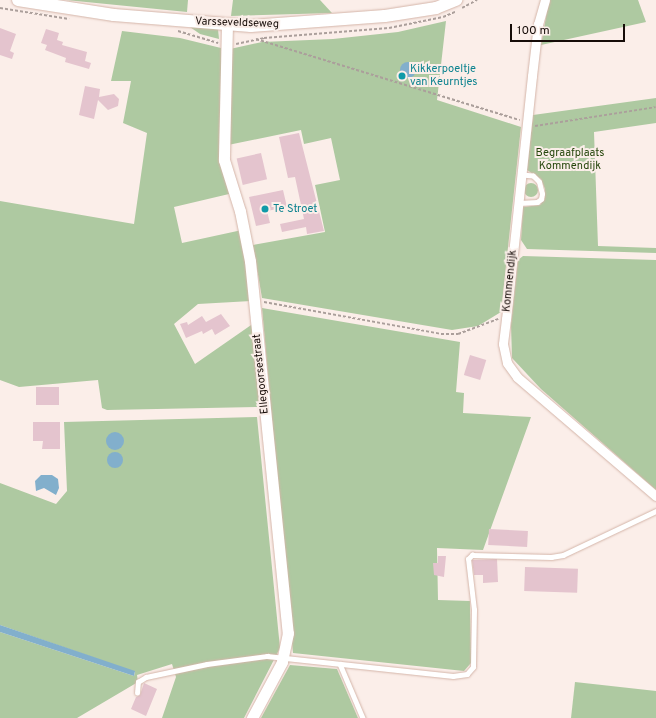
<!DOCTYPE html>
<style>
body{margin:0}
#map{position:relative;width:656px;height:718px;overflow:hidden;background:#fbeee9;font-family:Overpass,sans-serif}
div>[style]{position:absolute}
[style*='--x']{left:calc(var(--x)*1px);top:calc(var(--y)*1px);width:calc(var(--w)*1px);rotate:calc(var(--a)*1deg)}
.green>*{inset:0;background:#aec9a1}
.round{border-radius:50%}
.water>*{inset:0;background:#82afcc}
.building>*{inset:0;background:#e4c4ce;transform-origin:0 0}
.path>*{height:1.5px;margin-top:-0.75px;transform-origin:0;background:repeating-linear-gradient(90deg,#ab9f9b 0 3px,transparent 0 5px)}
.roads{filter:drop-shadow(0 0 1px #d4b5a9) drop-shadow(0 0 1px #d4b5a9)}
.service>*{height:4.5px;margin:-2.25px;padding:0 2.25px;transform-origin:2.25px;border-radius:2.25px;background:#fff}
.minor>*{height:9px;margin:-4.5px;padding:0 4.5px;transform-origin:4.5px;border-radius:4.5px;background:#fff}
.tertiary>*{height:11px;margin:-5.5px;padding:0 5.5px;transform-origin:5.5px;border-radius:5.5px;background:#fff}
.secondary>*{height:12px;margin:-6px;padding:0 6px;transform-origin:6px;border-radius:6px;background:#fff}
.dots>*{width:11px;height:11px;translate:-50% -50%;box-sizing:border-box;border:2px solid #fbeee9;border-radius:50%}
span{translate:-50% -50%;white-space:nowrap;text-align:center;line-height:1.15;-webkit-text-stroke:4px #fbeee9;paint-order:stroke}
.street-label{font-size:11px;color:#160c08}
.culture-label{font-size:11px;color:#0d838f}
.left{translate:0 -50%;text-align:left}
.park-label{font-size:11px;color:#26470c}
.scale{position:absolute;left:510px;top:24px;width:115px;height:18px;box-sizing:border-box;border:2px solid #160c08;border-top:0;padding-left:5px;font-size:12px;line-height:14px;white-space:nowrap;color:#160c08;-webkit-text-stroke:3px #fbeee9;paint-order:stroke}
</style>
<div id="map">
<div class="green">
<i style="clip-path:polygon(66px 0,188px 0,187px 12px)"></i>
<i style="clip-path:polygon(233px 0,320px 0,332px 13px,231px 16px)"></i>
<i style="clip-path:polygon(549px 0,638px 0,646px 22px,541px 45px)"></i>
<i style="clip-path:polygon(446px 21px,437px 100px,521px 127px,501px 312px,478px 326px,452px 330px,262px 298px,253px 245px,325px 232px,315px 185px,340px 180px,331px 138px,304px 144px,301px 130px,228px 145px,230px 49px,262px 42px,333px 39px,398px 32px)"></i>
<i style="clip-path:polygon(187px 25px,218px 29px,219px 39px,200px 34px)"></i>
<i style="clip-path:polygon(122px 31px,180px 38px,221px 48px,229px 194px,174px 207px,182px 243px,242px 230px,251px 301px,198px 304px,174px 324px,195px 364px,254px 323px,259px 398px,257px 407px,107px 410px,102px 408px,98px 380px,19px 387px,0 380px,0 201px,134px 224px,147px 133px,123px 123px,131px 81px,111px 81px)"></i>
<i style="clip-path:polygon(656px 98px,656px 123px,594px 132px,598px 246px,656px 248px,656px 253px,527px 249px,521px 240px,523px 207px,540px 205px,545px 198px,545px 189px,541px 179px,527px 170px,533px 115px)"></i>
<i class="round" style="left:524px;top:183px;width:14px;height:14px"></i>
<i style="clip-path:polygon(523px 256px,656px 260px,656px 490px,541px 389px,512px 358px,511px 325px,518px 260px)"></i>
<i style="clip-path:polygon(262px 308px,460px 342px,456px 392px,464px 393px,463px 413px,531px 417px,483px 550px,437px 548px,438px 600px,470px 601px,471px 663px,464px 671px,293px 653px)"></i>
<i style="clip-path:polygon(257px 417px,280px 648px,244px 718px,162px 718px,176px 677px,172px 664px,137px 675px,138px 682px,77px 718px,0 718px,0 632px,134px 676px,135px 672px,0 625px,0 483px,56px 504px,67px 491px,64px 422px)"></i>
<i style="clip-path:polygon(290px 665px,337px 669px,358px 718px,261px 718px)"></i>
<i style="clip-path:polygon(575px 682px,656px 691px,656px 718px,571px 718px)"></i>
</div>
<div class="water">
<i class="round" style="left:400px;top:62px;width:16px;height:16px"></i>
<i class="round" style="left:106px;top:432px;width:18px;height:18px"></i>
<i class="round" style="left:107px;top:452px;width:16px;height:16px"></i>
<i style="clip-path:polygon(41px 475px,52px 475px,58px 479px,59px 488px,56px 495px,44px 488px,36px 491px,35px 481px)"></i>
<i style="clip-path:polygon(0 625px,135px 671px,134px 676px,0 632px)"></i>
</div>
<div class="building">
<i style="clip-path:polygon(0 28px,16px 34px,10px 51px,14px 53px,12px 59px,0 55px)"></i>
<i style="clip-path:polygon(46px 29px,59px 33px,57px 40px,63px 42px,62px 45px,87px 52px,85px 61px,91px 63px,89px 69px,65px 62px,66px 58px,45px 50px,47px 45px,41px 43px)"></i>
<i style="clip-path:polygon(85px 86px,100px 89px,99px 97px,114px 94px,119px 99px,118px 106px,108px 110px,98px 100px,94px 119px,79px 115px)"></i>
<i style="clip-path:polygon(299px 133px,324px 231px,307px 234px,306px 227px,282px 232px,280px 224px,304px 219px,295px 177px,288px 178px,279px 137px)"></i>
<i style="left:261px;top:153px;width:27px;height:25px;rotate:77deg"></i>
<i style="clip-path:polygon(283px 190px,287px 207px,267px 211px,270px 223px,256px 226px,249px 197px)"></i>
<i style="clip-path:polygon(221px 314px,230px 326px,215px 335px,212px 329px,203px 334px,202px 331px,186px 338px,180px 324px,187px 322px,188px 325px,202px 316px,206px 322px)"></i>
<i style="left:470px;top:355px;width:17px;height:21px;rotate:17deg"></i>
<i style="left:59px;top:387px;width:18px;height:23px;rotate:90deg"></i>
<i style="clip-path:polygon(33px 422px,60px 422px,60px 449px,42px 449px,43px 441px,33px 441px)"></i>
<i style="left:489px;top:529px;width:39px;height:16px;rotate:3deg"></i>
<i style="clip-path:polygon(438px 556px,446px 556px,444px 577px,434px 575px,433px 563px,438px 563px)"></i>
<i style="clip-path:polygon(497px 559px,498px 582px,483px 583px,483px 575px,474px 575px,472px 560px)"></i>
<i style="left:525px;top:567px;width:53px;height:24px;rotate:2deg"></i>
<i style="clip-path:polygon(144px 683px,157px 689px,146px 716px,131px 709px,136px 697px,140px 695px)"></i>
</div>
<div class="path">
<i style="--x:0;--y:8;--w:70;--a:9.1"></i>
<i style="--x:462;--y:8;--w:17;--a:-28"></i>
<i style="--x:178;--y:31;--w:42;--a:16.7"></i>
<i style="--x:256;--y:39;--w:276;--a:17.1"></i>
<i style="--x:236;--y:44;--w:29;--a:-12"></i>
<i style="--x:264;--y:38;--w:125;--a:-4.6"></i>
<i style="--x:389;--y:28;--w:55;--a:-11.5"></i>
<i style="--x:443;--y:17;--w:13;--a:-23"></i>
<i style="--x:535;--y:126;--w:122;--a:-8.9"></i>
<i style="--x:264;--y:302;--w:180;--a:10.2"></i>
<i style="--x:441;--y:334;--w:17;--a:0"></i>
<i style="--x:458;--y:334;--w:43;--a:-20.6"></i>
</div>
<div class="roads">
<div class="service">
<i style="--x:519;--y:203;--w:18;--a:-3"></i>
<i style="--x:537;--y:202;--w:5;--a:-37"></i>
<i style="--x:541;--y:199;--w:5;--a:-79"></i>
<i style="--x:542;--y:194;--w:12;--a:-104"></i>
<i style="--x:539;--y:182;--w:8;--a:-135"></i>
<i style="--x:533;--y:176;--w:11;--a:-175"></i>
<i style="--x:340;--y:664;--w:59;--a:66.9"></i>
<i style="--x:137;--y:693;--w:11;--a:-85"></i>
<i style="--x:138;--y:682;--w:9;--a:-32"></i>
<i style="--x:146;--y:677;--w:62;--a:-12"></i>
<i style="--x:207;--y:664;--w:61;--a:-7.6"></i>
<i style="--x:267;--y:656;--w:187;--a:6.1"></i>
<i style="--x:453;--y:676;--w:14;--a:-8"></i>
<i style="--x:467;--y:674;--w:9;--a:-49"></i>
<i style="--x:473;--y:667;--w:57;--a:-89"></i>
<i style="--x:474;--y:610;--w:51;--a:-96.7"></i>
<i style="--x:468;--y:559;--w:6;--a:-45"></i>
<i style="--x:472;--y:555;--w:79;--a:1.5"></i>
<i style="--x:551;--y:557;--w:12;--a:-9"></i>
<i style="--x:563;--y:555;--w:103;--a:-25.3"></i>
</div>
<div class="minor">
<i style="--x:545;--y:0;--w:25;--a:106"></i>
<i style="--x:538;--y:24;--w:52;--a:96.6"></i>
<i style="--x:532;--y:76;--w:244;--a:96.1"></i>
<i style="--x:506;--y:319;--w:25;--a:97"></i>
<i style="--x:503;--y:344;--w:19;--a:78"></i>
<i style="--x:507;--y:363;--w:17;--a:54"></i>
<i style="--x:517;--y:377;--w:183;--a:40.6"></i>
</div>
<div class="tertiary">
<i style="--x:227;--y:24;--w:136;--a:91.3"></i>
<i style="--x:224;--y:160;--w:53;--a:72.6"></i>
<i style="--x:240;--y:211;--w:51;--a:78.7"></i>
<i style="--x:250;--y:261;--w:374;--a:84.2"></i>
<i style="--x:288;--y:633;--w:30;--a:102"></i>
<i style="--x:282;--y:662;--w:64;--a:118.2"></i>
</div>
<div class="secondary">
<i style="--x:18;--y:0;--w:97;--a:8.9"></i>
<i style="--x:114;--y:15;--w:137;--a:4.6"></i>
<i style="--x:251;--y:26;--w:134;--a:-4.3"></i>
<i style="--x:385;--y:16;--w:52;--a:-8.9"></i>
<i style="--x:436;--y:8;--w:22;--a:-22"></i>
</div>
</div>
<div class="dots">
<i style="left:402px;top:76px;background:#0f9aa8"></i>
<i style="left:265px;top:209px;background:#0f9aa8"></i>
</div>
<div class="street-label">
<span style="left:237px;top:23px;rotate:2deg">Varsseveldseweg</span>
<span style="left:510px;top:281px;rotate:-84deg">Kommendijk</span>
<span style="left:261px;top:374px;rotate:-96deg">Ellegoorsestraat</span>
</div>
<div class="culture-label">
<span class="left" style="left:410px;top:76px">Kikkerpoeltje<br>van Keurntjes</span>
<span class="left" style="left:273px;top:209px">Te Stroet</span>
</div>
<div class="park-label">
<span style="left:570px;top:160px">Begraafplaats<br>Kommendijk</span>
</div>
<div class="scale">100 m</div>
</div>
